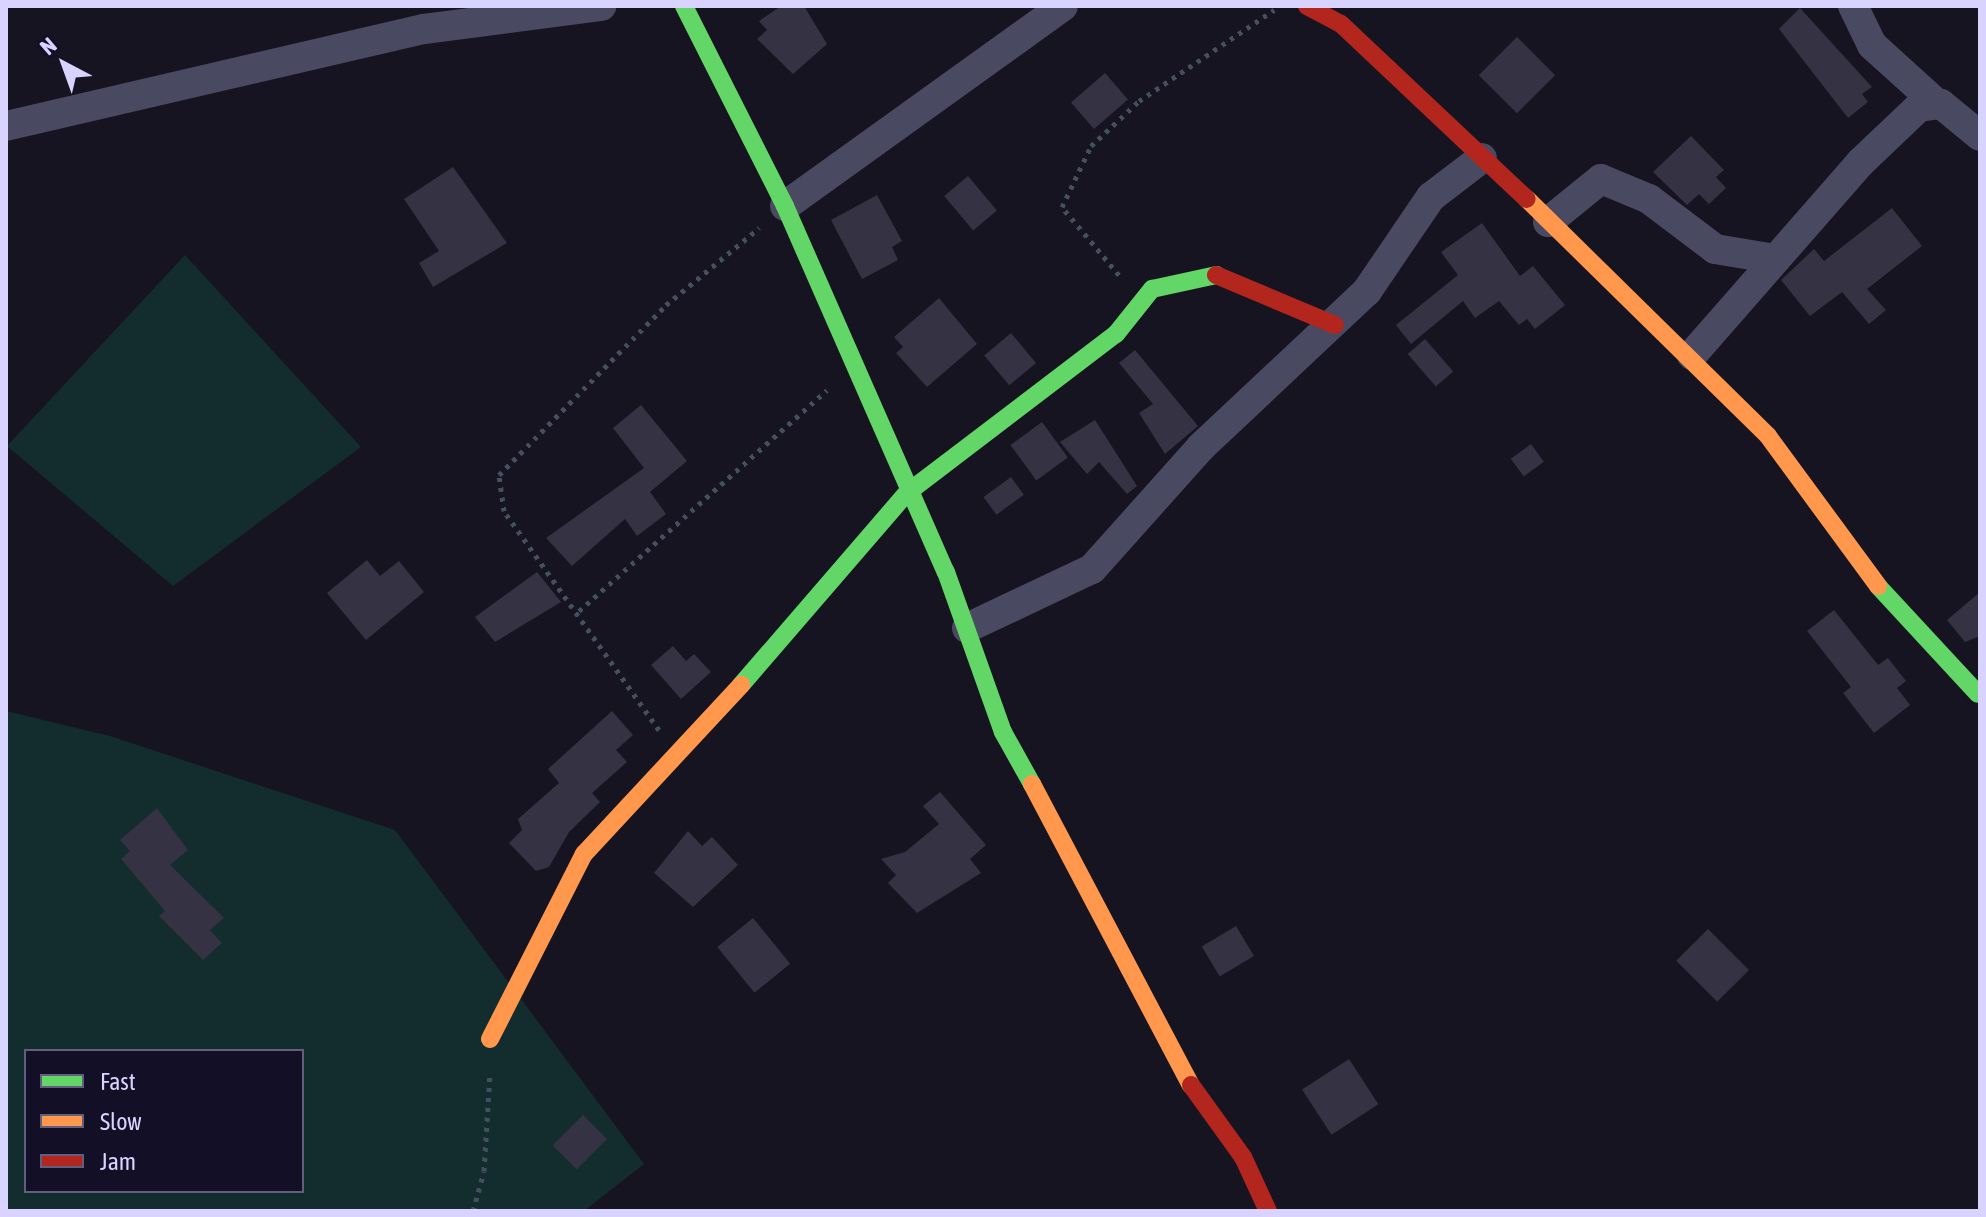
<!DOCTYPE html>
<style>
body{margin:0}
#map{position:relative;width:1986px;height:1217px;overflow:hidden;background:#161421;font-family:"Asap Condensed",sans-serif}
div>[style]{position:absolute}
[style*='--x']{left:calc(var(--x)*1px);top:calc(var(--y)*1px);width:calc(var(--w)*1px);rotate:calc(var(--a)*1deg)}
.green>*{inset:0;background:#132c2d}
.building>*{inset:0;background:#343243;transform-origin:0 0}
.path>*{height:5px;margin-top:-2.5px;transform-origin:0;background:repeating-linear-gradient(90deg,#44505f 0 4px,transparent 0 10px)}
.street>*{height:30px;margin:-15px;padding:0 15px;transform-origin:15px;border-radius:15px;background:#4a4962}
.fast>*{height:18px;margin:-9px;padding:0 9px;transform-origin:9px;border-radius:9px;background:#63d668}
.slow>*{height:18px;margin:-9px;padding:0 9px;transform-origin:9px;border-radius:9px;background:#ff974d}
.jam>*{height:18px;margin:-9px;padding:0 9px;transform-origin:9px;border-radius:9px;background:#b3261e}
span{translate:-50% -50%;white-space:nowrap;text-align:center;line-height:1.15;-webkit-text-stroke:8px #130f26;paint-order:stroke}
.frame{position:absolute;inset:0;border:8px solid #d9d4ff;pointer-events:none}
.legend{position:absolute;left:24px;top:1049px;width:280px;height:144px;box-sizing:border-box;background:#130f26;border:2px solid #625e7d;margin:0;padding:10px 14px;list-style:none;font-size:24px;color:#d9d4ff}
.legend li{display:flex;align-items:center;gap:16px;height:40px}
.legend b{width:40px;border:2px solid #625e7d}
.north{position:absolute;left:24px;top:24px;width:80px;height:80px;-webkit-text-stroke:6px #130f26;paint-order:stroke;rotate:319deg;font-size:22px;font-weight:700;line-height:32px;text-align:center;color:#d9d4ff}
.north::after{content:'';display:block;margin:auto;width:28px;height:36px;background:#d9d4ff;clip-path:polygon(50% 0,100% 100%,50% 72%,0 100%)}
</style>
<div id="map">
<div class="green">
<i style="clip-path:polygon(185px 255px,361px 447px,173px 586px,7px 446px)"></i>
<i style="clip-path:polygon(evenodd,6px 711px,110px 736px,395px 830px,644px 1164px,584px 1211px,6px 1211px,6px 711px,26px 1051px,302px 1051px,302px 1191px,26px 1191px,26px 1051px)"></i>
</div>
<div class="building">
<i style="clip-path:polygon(781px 6px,804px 6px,827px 44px,793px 74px,757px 39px,767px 30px,759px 21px)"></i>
<i style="clip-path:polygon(1800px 8px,1872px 87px,1862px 94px,1868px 102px,1848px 118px,1779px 29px)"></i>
<i style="left:1517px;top:37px;width:54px;height:54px;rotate:45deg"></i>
<i style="left:1105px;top:73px;width:35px;height:45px;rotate:49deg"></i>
<i style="clip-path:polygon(1691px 136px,1724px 170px,1716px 177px,1726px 188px,1709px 204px,1699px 194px,1687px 205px,1653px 172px)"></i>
<i style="clip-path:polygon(453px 167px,507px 243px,433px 287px,419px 263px,439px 251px,404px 199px)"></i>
<i style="left:968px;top:176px;width:45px;height:31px;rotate:50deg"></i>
<i style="clip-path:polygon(877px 195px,902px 241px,892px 247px,898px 260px,862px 279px,831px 220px)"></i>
<i style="clip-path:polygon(1892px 208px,1922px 246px,1867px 289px,1886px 310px,1869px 324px,1842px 292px,1810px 316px,1781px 280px,1814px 249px,1824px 261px)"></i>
<i style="clip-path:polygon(1482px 223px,1520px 276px,1533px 266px,1565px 305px,1535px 329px,1527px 319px,1519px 325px,1499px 301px,1475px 318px,1463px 301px,1411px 344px,1396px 325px,1458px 275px,1441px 252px)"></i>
<i style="clip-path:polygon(939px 298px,977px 344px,927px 387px,896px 353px,903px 347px,894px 337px)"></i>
<i style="left:1011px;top:333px;width:39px;height:35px;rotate:50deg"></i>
<i style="left:1425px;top:339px;width:43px;height:23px;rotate:49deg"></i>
<i style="clip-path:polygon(1135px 350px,1198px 426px,1165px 454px,1139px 413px,1153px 404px,1119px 363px)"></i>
<i style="clip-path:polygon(641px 405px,687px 461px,650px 492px,666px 514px,637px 536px,625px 519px,572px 566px,546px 538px,644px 468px,613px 428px)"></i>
<i style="clip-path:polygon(1095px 420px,1137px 486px,1127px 494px,1099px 462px,1087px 474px,1060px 442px)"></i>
<i style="left:1042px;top:422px;width:44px;height:39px;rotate:54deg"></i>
<i style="left:1531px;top:444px;width:22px;height:25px;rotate:54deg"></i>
<i style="left:1011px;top:477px;width:22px;height:34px;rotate:54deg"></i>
<i style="clip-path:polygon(367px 560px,380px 576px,399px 561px,424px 592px,366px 640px,327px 593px)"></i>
<i style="clip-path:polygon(537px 572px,561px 602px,495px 642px,475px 617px)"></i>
<i style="clip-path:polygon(1980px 592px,1980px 636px,1965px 642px,1947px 620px)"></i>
<i style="clip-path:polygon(1834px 610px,1878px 665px,1888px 658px,1906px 681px,1897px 688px,1910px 705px,1874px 733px,1843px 693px,1851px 687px,1807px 631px)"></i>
<i style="clip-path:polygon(673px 646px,686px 661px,694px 654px,711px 672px,681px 699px,651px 665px)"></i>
<i style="clip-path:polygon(612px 711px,633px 735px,616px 750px,627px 762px,592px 793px,600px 802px,569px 832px,549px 867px,536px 871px,509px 843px,522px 830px,518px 819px,559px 783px,548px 769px)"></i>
<i style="clip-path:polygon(940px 792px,986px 845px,970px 859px,981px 873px,917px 913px,888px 883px,896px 875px,881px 859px,905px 852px,939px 824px,923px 806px)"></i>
<i style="clip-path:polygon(157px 808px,188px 850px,170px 865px,224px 918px,210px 930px,222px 943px,203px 960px,159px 916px,165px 911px,121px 859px,130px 851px,120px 840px)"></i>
<i style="clip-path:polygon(688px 831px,702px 846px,712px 837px,738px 865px,693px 907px,654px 873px)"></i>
<i style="left:753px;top:918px;width:59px;height:46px;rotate:51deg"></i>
<i style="left:1236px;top:926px;width:35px;height:40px;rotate:59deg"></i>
<i style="left:1708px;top:929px;width:58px;height:45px;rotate:45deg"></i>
<i style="left:1349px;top:1059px;width:54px;height:56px;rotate:57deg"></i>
<i style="left:583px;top:1115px;width:34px;height:43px;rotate:45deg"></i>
</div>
<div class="path">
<i style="--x:1119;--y:275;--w:89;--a:-130"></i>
<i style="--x:1062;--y:207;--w:68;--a:-64.6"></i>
<i style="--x:1091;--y:146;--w:66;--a:-43.2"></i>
<i style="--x:1139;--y:101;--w:163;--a:-34"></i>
<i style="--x:579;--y:611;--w:332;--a:-41.7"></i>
<i style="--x:659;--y:730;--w:268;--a:-125.3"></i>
<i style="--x:504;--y:511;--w:36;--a:-98"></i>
<i style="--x:499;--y:475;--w:238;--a:-45.5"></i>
<i style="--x:666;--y:305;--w:121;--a:-39.6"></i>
<i style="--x:473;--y:1211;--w:41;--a:-74.6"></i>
<i style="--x:484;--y:1171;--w:99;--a:-86.5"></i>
</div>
<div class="street">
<i style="--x:1853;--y:6;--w:43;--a:64"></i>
<i style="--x:1872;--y:45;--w:84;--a:42.1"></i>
<i style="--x:6;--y:126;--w:429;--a:-13.1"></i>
<i style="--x:424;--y:29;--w:179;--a:-7.4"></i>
<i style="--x:785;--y:206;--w:342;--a:-35.7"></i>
<i style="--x:1548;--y:222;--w:68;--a:-39.1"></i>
<i style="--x:1601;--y:179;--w:52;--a:22.6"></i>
<i style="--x:1649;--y:199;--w:83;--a:37.1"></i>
<i style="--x:1715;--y:249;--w:61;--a:9.5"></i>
<i style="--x:1692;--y:355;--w:257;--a:-48.8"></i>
<i style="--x:1861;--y:162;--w:80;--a:-43.5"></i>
<i style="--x:1919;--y:107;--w:22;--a:-8"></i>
<i style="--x:1941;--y:104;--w:50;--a:39.4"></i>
<i style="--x:967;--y:628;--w:138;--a:-25.3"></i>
<i style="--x:1092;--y:569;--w:164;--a:-48.2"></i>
<i style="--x:1201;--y:447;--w:228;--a:-43.2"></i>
<i style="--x:1367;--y:291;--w:114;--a:-55.8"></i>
<i style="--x:1431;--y:197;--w:64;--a:-37.4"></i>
</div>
<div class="fast">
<i style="--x:684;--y:6;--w:224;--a:63.2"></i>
<i style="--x:785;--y:206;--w:400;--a:66.3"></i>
<i style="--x:946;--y:572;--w:170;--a:70.4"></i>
<i style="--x:1003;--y:732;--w:60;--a:60.9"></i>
<i style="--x:1878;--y:586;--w:147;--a:47.2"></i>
<i style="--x:741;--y:685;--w:254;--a:-49.2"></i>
<i style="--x:907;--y:493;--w:263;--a:-37.3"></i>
<i style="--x:1116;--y:334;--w:58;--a:-51.3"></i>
<i style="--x:1152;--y:289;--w:66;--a:-12.3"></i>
</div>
<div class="slow">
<i style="--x:1527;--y:199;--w:338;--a:44.5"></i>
<i style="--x:1768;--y:436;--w:186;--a:53.7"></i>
<i style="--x:1032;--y:784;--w:340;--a:62.2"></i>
<i style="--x:490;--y:1039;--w:208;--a:-63.1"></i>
<i style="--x:584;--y:854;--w:231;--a:-47.1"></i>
</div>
<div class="jam">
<i style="--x:1307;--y:6;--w:38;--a:28"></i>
<i style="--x:1341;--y:24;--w:255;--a:43.3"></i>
<i style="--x:1216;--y:275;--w:129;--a:22.8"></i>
<i style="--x:1191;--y:1085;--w:89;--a:54.2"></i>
<i style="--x:1243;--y:1157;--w:60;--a:65.2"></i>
</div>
<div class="frame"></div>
<ul class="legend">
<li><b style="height:10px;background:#63d668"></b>Fast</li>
<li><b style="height:10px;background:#ff974d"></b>Slow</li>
<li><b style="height:10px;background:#b3261e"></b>Jam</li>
</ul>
<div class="north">N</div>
</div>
